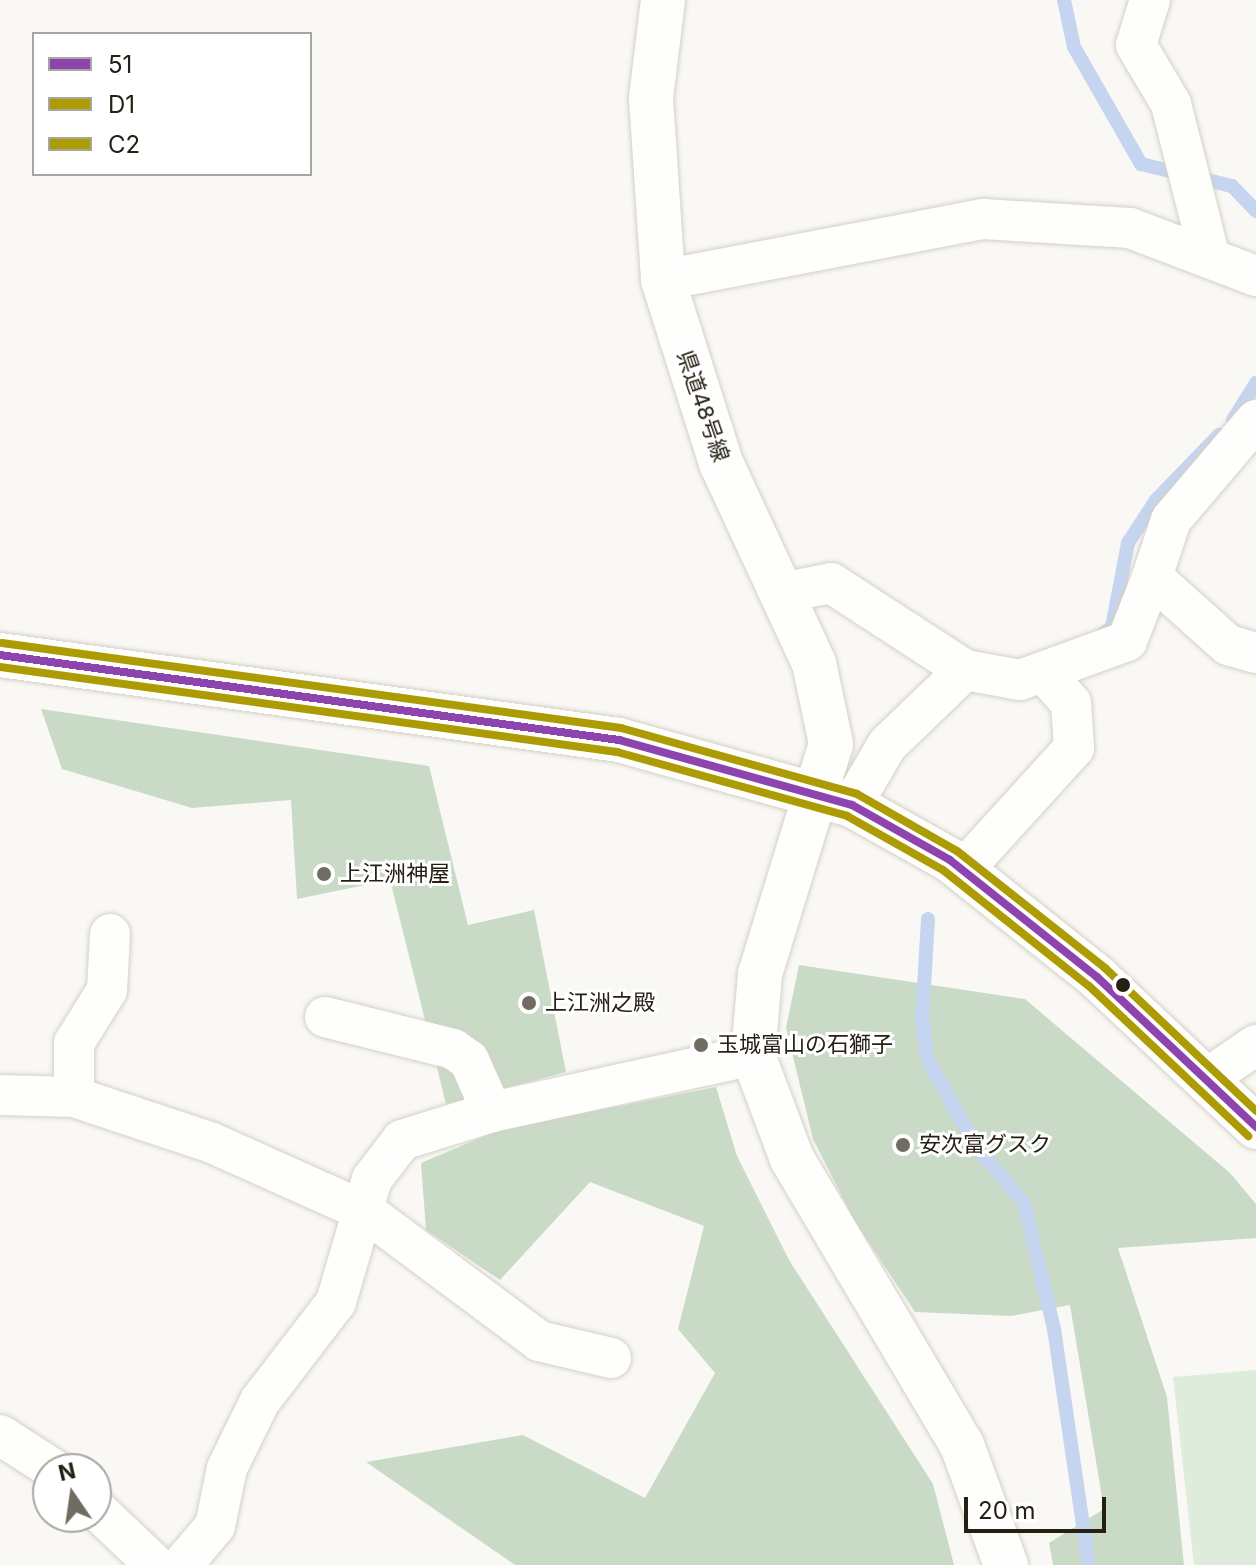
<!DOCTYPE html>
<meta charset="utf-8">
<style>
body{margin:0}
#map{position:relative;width:1256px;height:1565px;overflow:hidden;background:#faf8f4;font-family:Inter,"Noto Sans JP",sans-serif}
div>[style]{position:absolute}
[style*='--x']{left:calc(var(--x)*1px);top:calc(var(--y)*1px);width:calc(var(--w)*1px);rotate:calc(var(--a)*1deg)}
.green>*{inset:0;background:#deecdb}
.forest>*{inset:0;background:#c9dbc7}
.stream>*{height:14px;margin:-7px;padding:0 7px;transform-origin:7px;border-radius:7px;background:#c6d5ef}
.roads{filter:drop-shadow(0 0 2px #d4d0c7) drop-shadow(0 0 2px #d4d0c7)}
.minor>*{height:40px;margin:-20px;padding:0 20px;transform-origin:20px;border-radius:20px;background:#fefefd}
.tertiary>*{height:44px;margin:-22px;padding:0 22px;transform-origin:22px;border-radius:22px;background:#fefefd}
.secondary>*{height:44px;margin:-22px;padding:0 22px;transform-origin:22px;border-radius:22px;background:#fefefd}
.bus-1>*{height:8px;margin:-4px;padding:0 4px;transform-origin:4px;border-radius:4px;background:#8e44ad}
.bus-2>*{height:8px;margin:-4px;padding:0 4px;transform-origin:4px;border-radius:4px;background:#ad9b03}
.bus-3>*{height:8px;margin:-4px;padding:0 4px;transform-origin:4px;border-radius:4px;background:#ad9b03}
.dots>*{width:22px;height:22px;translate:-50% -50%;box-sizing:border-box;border:4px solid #fff;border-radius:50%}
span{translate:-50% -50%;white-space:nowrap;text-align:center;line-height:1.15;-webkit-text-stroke:6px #fff;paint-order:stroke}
.street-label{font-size:22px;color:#262013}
.poi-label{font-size:22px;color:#262013}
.left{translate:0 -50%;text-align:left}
.legend{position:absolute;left:32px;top:32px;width:280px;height:144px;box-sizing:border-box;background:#fff;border:2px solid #a8a6a1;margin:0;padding:10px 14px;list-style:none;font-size:24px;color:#262013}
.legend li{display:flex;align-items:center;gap:16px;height:40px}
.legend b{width:40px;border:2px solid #a8a6a1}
.north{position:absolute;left:32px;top:1453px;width:80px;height:80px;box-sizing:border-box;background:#fff;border:2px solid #a8a6a1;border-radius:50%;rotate:347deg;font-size:22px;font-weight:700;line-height:32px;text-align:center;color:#262013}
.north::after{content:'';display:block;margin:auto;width:28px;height:36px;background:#706c62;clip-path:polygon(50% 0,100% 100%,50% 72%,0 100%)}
.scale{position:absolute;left:964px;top:1497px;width:142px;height:36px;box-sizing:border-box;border:4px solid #262013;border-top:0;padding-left:10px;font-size:24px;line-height:28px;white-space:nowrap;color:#262013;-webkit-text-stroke:6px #fff;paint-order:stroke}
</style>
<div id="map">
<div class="green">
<i style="clip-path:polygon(1256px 1370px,1256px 1565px,1194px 1565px,1173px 1377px)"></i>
</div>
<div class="forest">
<i style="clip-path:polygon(41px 709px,429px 766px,468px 925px,534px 910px,566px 1072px,446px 1104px,390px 880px,297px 899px,291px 800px,192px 808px,62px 769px)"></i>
<i style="clip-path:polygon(799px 965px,1025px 999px,1230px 1173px,1256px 1204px,1256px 1238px,1118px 1248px,1167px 1397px,1184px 1565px,1053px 1565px,1049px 1543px,1104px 1509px,1070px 1305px,1011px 1316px,915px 1312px,854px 1220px,813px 1139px,786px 1028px)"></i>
<i style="clip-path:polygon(716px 1087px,737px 1156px,789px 1260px,933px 1484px,954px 1565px,515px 1565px,366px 1462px,523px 1435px,645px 1498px,715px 1373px,678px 1329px,704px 1226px,590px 1182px,500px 1280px,426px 1230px,421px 1163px,499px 1130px)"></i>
</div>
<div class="stream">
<i style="--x:1064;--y:0;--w:48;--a:78"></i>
<i style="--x:1074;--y:47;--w:135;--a:60.2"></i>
<i style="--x:1141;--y:164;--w:94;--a:13.6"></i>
<i style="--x:1232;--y:186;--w:35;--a:46"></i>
<i style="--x:1233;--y:420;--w:44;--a:-58.1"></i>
<i style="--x:1103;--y:634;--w:11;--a:-38"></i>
<i style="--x:1112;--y:627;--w:86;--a:-79.2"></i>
<i style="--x:1128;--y:543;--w:51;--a:-56.9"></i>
<i style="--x:1156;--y:500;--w:91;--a:-45.9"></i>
<i style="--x:928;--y:919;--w:100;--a:93.4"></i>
<i style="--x:922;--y:1019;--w:41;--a:81.7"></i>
<i style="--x:928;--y:1060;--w:101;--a:60.9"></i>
<i style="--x:977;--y:1148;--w:72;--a:49.5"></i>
<i style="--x:1024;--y:1203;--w:130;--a:76.6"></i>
<i style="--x:1054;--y:1329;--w:239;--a:81.6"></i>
</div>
<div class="roads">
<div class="minor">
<i style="--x:1150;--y:0;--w:47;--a:107.3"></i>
<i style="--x:1136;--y:45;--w:69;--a:59.3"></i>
<i style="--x:1171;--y:104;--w:159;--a:75.8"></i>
<i style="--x:663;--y:280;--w:326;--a:-10.8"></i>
<i style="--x:983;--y:219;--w:147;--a:3.5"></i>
<i style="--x:1130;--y:228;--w:135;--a:20.9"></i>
<i style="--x:1256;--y:420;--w:131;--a:130.4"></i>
<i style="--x:1171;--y:520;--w:60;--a:108.4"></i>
<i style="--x:1152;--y:577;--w:102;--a:41.8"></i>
<i style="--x:1228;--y:645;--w:29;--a:16"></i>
<i style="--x:781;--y:593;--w:51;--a:-11.3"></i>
<i style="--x:831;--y:583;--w:160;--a:33"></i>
<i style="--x:965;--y:670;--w:56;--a:10.3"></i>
<i style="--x:1020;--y:680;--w:114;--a:-20"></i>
<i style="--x:1127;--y:641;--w:69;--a:-68.7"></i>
<i style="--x:852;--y:805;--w:69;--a:-59.7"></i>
<i style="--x:887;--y:745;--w:108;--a:-43.9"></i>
<i style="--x:963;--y:870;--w:165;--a:-47.7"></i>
<i style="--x:1074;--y:748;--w:45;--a:-93.8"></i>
<i style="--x:1071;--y:703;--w:38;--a:-132"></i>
<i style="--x:325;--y:1017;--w:132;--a:14"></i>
<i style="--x:453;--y:1049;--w:19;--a:35"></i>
<i style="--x:469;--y:1060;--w:57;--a:66.1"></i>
<i style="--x:1205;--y:1080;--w:62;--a:-34.5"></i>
<i style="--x:0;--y:1095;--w:74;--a:1.5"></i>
<i style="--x:74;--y:1097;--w:145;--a:18.4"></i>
<i style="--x:212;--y:1143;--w:169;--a:24.1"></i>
<i style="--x:366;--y:1212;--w:216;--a:36.7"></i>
<i style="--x:539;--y:1341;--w:74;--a:13.3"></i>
<i style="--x:74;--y:1097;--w:54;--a:-90"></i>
<i style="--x:74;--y:1043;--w:62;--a:-58.1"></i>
<i style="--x:107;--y:990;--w:56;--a:-86.9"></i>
<i style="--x:0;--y:1435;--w:63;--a:32.7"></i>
<i style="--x:96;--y:1509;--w:81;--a:43.5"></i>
<i style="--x:182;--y:1565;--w:51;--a:-49.8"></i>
<i style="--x:215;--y:1526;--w:59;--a:-78.3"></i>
<i style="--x:227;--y:1468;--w:75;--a:-63.8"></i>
<i style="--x:260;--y:1401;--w:125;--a:-52.5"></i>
<i style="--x:336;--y:1302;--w:128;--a:-73.7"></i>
<i style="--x:372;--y:1179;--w:49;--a:-52.4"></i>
<i style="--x:402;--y:1140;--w:94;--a:-17.3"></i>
<i style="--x:492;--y:1112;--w:267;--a:-12.3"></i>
</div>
<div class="tertiary">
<i style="--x:816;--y:792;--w:190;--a:107.1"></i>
<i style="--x:760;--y:974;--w:81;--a:94.9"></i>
<i style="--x:753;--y:1055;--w:111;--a:69.4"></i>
<i style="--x:792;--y:1159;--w:333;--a:59.3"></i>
<i style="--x:962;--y:1445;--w:128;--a:69.9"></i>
</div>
<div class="secondary">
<i style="--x:663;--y:0;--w:99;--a:97"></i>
<i style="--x:651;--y:98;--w:182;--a:86.2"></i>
<i style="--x:663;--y:280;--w:192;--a:72.4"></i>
<i style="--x:721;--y:463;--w:221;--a:65.1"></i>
<i style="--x:814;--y:663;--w:83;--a:78.1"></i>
<i style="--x:831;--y:744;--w:50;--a:107.4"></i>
<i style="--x:0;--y:655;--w:625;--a:7.82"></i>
<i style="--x:619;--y:740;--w:242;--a:15.6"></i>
<i style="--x:852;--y:805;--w:112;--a:29.3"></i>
<i style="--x:950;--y:860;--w:188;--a:38.5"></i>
<i style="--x:1097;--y:977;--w:219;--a:43.3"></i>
</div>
</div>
<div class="bus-1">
<i style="--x:0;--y:655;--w:625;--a:7.82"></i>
<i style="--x:619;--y:740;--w:242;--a:15.6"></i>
<i style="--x:852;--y:805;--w:112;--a:29.3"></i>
<i style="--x:950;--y:860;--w:188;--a:38.5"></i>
<i style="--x:1097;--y:977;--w:219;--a:43.3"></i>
</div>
<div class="bus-2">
<i style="--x:0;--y:667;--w:623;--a:7.84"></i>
<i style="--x:617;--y:752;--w:239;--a:15.5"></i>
<i style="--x:847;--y:816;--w:110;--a:29.4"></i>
<i style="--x:943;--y:870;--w:186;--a:38.5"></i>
<i style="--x:1089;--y:986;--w:219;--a:43.3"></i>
</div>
<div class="bus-3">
<i style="--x:2;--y:643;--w:625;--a:7.82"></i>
<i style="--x:621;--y:728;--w:245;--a:15.6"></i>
<i style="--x:857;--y:794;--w:115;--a:29.7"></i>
<i style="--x:957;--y:851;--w:189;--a:38.3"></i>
<i style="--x:1105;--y:968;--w:208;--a:43.4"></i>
</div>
<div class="dots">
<i style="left:324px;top:874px;background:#706c62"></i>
<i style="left:1123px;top:985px;background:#262013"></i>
<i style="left:529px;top:1003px;background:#706c62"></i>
<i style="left:701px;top:1045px;background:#706c62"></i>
<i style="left:903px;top:1145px;background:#706c62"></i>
</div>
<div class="street-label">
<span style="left:703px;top:406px;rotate:71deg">県道48号線</span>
</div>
<div class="poi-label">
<span class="left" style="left:340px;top:874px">上江洲神屋</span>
<span class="left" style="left:545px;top:1003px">上江洲之殿</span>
<span class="left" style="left:717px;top:1045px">玉城富山の石獅子</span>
<span class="left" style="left:919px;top:1145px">安次富グスク</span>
</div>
<ul class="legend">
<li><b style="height:10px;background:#8e44ad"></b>51</li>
<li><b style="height:10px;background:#ad9b03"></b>D1</li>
<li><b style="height:10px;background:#ad9b03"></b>C2</li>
</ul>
<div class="north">N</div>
<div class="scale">20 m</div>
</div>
